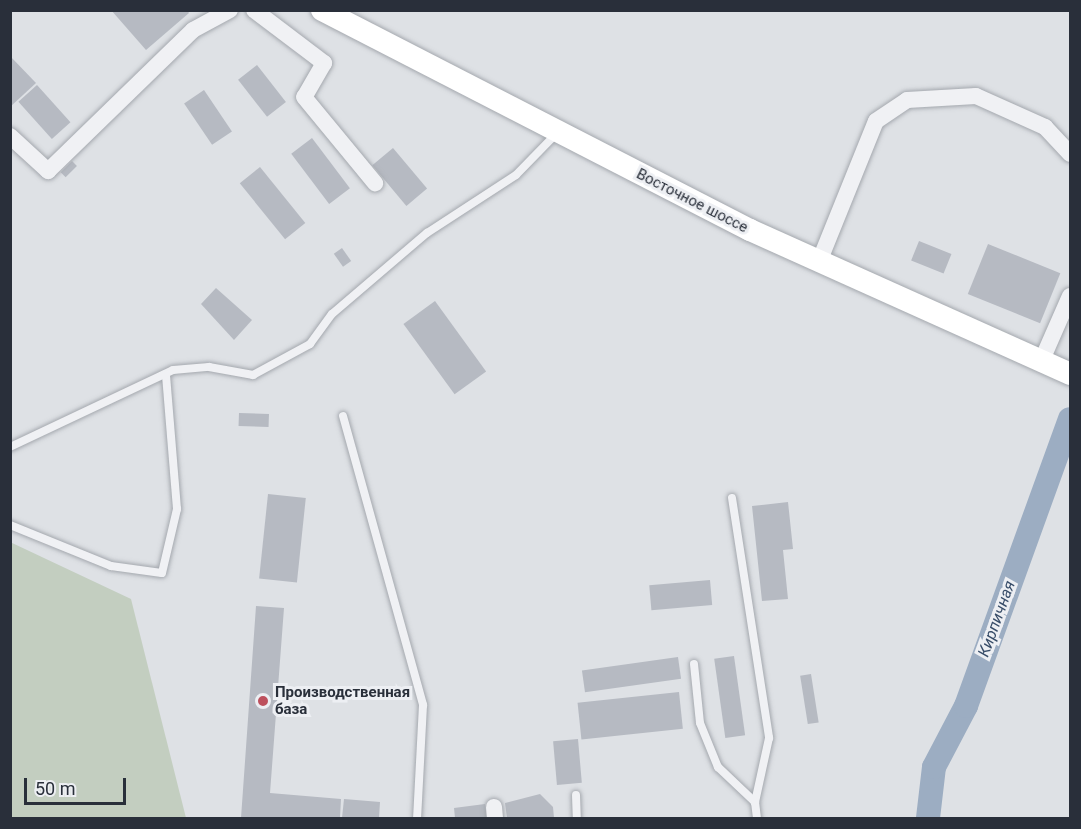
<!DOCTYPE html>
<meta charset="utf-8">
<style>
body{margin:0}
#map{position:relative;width:1081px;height:829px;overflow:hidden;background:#dee1e5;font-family:Roboto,sans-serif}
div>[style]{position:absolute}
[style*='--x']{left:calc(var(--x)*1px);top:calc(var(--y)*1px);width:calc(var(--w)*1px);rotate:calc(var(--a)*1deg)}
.green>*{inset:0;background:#c3cec0}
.river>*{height:24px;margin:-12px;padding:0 12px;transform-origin:12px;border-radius:12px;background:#9cadc2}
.building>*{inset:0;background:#b6bac2;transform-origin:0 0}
.roads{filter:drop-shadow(0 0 2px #a4a8ae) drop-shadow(0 0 2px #a4a8ae)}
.lane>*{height:8px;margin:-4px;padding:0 4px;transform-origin:4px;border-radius:4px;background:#f0f1f4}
.street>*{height:16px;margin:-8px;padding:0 8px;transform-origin:8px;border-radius:8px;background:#f0f1f4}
.secondary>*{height:22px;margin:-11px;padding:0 11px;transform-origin:11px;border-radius:11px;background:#fff}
.dots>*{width:16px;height:16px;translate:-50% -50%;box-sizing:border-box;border:3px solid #edeff3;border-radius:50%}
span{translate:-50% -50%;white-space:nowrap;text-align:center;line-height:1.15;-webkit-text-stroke:6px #edeff3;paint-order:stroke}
.street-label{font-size:15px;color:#292f3a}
.poi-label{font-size:15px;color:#292f3a;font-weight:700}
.left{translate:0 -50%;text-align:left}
.water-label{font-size:16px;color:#384d69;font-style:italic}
.frame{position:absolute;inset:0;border:12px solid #292f3a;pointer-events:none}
.scale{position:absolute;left:24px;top:778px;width:102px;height:27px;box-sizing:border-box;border:3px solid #292f3a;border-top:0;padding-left:8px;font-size:18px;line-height:21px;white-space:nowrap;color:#292f3a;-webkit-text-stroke:4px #edeff3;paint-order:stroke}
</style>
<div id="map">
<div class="green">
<i style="clip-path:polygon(10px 542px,131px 599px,186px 818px,11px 818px)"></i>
</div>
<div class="river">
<i style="--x:928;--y:818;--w:51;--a:-83.3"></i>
<i style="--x:934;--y:767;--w:69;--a:-62.3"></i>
<i style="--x:966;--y:706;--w:305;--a:-70.1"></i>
</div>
<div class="building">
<i style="clip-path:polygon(111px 10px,187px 10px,189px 13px,146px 50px)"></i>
<i style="clip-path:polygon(10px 56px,36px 83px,10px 107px)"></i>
<i style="left:257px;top:65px;width:47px;height:24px;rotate:52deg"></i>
<i style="left:37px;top:85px;width:50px;height:25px;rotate:48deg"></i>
<i style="left:204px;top:90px;width:50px;height:24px;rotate:56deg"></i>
<i style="left:312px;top:138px;width:63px;height:26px;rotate:53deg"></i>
<i style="left:393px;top:148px;width:53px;height:27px;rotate:50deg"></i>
<i style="left:72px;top:161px;width:7px;height:16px;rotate:45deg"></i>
<i style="left:260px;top:167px;width:72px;height:26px;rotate:51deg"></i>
<i style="left:919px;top:241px;width:35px;height:21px;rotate:22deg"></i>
<i style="left:988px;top:244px;width:78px;height:54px;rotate:22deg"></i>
<i style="left:342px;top:248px;width:16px;height:10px;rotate:55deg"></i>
<i style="clip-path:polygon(216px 288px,252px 320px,234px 340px,201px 304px)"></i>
<i style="left:435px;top:301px;width:87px;height:39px;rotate:54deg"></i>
<i style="left:239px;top:413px;width:30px;height:13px;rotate:2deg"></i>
<i style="left:268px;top:494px;width:38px;height:85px;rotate:6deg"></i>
<i style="clip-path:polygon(788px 502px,793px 549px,783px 550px,788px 599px,762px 601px,752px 506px)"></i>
<i style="left:710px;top:580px;width:25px;height:61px;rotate:85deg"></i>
<i style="clip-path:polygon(256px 606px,284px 608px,270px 793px,341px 799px,340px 818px,241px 818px)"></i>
<i style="left:734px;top:656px;width:80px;height:20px;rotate:82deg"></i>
<i style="left:678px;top:657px;width:22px;height:97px;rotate:82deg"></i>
<i style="left:811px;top:674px;width:49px;height:11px;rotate:81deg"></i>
<i style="left:679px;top:692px;width:37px;height:102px;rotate:84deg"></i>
<i style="left:578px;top:739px;width:44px;height:25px;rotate:85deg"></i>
<i style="clip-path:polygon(540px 794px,553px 807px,554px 818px,507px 818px,505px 803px)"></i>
<i style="clip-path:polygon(344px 799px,380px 802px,379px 818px,342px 818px)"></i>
<i style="clip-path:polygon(485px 804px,487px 818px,455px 818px,454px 808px)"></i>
</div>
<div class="roads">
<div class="lane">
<i style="--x:343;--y:416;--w:300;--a:74.5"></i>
<i style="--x:423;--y:705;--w:113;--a:93"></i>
<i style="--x:10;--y:447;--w:180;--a:-25.3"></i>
<i style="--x:173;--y:370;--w:36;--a:-5"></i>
<i style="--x:209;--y:367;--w:45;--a:10.3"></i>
<i style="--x:253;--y:375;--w:65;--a:-28.5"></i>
<i style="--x:310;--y:344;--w:37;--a:-54"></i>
<i style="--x:332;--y:314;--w:125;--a:-40.5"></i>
<i style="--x:427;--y:233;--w:106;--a:-33.1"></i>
<i style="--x:516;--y:175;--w:59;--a:-45.7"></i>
<i style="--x:732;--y:498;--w:243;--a:81.2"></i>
<i style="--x:769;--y:738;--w:66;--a:102.3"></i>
<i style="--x:10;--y:525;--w:109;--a:22.1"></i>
<i style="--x:111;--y:566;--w:51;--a:7.8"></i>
<i style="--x:162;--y:573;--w:66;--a:-76.8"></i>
<i style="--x:177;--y:509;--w:135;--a:-94.7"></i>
<i style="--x:694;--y:664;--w:59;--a:84.2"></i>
<i style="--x:700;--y:723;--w:48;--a:67.8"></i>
<i style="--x:718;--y:767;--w:51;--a:43.4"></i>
<i style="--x:755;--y:802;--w:16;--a:83"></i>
<i style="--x:576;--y:795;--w:23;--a:88"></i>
</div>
<div class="street">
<i style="--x:254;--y:10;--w:88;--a:37.1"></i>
<i style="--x:324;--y:63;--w:39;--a:120"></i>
<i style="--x:304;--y:97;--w:112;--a:50.5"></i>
<i style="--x:10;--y:136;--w:52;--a:42.6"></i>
<i style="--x:48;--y:171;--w:202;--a:-44.2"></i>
<i style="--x:193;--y:30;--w:42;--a:-28.4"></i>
<i style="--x:819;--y:262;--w:152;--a:-68"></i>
<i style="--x:876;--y:121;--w:37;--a:-34"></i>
<i style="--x:907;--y:100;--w:69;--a:-3.3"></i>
<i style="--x:976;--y:96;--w:76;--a:24.2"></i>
<i style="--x:1045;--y:127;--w:37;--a:47"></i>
<i style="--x:1041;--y:362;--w:72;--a:-66.3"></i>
<i style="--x:494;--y:807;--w:11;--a:85"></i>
</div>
<div class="secondary">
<i style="--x:322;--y:10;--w:481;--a:27.2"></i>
<i style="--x:750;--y:230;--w:351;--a:24.2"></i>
</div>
</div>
<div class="dots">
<i style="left:263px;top:701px;background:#bd505d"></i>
</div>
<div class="street-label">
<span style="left:692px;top:201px;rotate:27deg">Восточное шоссе</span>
</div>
<div class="poi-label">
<span class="left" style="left:275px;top:701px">Производственная<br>база</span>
</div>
<div class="water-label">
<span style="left:997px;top:619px;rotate:-70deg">Кирпичная</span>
</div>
<div class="frame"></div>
<div class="scale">50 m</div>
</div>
